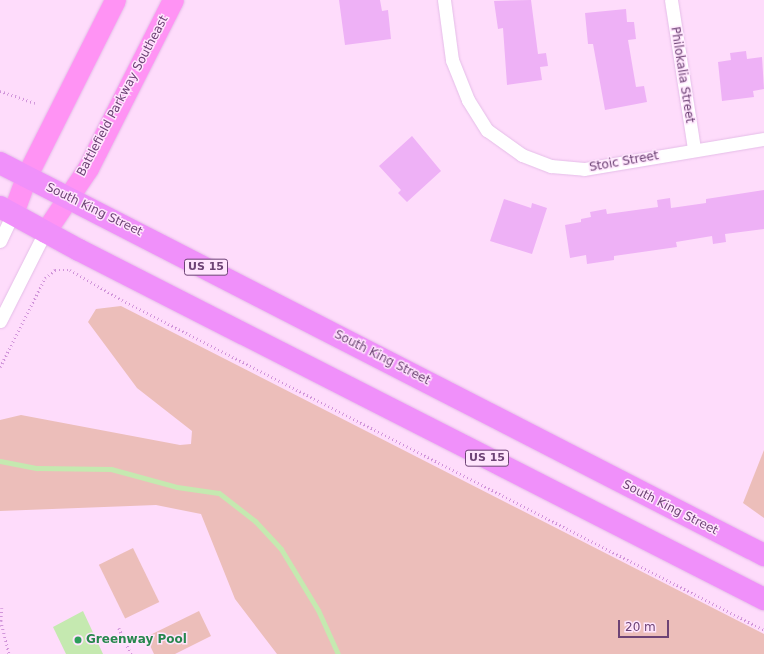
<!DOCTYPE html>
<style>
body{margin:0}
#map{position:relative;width:764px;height:654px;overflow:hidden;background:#fedcfb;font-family:"DejaVu Sans",sans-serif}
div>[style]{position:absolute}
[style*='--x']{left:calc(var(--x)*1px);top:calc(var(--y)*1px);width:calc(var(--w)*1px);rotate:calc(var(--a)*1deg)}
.green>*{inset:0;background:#ecbeba;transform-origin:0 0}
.water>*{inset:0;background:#c5e9b0}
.stream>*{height:5px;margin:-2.5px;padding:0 2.5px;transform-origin:2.5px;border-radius:2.5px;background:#c5e9b0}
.building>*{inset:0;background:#eeb1f6}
.path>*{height:2.5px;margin-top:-1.25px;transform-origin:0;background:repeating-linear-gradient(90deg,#d195da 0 1px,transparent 0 4px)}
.roads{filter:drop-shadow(0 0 1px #e5bde8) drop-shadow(0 0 1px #e5bde8)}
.minor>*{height:13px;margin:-6.5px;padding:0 6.5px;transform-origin:6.5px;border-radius:6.5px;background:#fff}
.primary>*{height:21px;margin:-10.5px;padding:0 10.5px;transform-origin:10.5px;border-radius:10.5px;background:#ff93f4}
.trunk>*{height:22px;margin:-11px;padding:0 11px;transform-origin:11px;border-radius:11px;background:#f090fa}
.dots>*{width:11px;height:11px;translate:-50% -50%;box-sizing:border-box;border:2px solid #ffe5fd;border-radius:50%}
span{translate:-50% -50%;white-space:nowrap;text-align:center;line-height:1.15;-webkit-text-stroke:3px #ffe5fd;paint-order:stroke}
.shield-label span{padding:1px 3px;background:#ffe5fd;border:1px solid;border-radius:3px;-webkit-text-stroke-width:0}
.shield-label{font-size:11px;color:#6d4375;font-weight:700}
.street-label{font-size:12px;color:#6d4375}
.leisure-label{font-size:12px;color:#27864d;font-weight:700}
.left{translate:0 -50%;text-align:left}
.scale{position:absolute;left:618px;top:620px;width:51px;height:18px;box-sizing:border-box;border:2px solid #6d4375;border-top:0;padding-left:5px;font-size:12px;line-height:14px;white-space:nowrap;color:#6d4375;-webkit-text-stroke:3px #ffe5fd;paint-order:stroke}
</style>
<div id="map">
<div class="green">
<i style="clip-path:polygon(121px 306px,764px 634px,764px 654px,277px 654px,235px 599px,201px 514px,156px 505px,0 511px,0 420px,21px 415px,180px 445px,191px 444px,192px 431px,137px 388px,88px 322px,96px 309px)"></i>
<i style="clip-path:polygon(764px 450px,764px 518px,743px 503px)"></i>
<i style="left:133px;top:548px;width:60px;height:38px;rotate:64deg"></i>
<i style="clip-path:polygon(199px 611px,211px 636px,175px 654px,154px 654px,146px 637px)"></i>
</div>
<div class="water">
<i style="clip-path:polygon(83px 611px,103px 654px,66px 654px,53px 627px)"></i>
</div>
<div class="stream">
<i style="--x:0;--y:461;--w:38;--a:11"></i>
<i style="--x:37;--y:468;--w:74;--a:0.8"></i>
<i style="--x:111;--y:469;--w:68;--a:15.3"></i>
<i style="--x:177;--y:487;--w:42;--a:8.1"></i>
<i style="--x:219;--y:493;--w:46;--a:37.9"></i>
<i style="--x:255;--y:521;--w:38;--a:47"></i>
<i style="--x:281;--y:549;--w:71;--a:58.8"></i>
<i style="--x:318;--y:610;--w:48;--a:65.6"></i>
</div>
<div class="building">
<i style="clip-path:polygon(339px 0,380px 0,382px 11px,388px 10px,391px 39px,345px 45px)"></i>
<i style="clip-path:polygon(531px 0,538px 54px,546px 53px,548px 66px,540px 67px,542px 80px,507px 85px,503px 28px,498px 29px,494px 1px)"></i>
<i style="clip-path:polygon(626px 9px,627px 22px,634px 22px,636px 39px,628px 40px,636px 87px,644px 86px,647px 102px,605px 110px,593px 44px,588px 44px,585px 13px)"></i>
<i style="clip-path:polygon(746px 51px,747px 59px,762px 57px,764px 89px,753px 91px,754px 97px,722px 101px,718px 62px,731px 60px,730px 53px)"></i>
<i style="clip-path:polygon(412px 136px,441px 171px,407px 202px,398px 193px,401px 190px,379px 166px)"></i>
<i style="clip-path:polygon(764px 190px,764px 229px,725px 234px,726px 242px,713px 244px,712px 236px,676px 242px,677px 247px,614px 256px,614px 260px,587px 264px,586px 255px,570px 258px,565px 225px,581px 222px,581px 219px,591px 217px,590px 212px,606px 209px,607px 214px,658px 207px,657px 200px,670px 198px,671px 208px,706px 203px,706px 199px)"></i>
<i style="clip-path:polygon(504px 199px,531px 208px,532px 203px,547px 208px,532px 254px,490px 241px)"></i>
</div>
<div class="path">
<i style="--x:0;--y:91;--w:37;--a:19"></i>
<i style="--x:0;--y:367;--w:100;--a:-63.2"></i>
<i style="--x:45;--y:278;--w:13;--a:-39"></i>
<i style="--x:55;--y:270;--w:15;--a:0"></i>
<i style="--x:70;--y:270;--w:60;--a:30"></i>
<i style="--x:122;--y:300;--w:722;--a:27.2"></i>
<i style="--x:2;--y:608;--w:13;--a:94"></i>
<i style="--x:1;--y:621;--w:34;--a:76"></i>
<i style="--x:119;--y:628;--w:29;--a:65"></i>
</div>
<div class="roads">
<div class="minor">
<i style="--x:444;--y:0;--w:61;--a:82.4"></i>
<i style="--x:452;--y:60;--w:43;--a:68.2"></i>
<i style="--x:468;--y:100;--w:36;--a:58"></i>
<i style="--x:487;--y:130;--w:43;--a:35.5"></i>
<i style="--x:522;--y:155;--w:31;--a:21"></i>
<i style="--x:551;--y:166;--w:33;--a:5"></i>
<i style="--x:584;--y:169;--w:182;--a:-9.5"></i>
<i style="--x:671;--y:0;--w:151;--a:81.2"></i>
<i style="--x:0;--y:241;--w:31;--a:-65"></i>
<i style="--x:0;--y:321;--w:100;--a:-63.2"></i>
</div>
<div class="primary">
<i style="--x:13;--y:213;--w:38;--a:-70"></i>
<i style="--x:26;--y:177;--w:198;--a:-63.3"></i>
<i style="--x:45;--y:232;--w:77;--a:-56.1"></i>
<i style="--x:88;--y:168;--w:188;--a:-63.2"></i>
</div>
<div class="trunk">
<i style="--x:0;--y:163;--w:859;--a:27.16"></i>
<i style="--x:0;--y:207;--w:90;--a:28.6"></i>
<i style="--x:79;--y:250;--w:769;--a:27"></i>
</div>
</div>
<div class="dots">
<i style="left:78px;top:640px;background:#2e9e5b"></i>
</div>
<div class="shield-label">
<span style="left:206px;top:267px">US 15</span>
<span style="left:487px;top:458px">US 15</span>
</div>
<div class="street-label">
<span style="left:682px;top:75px;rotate:81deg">Philokalia Street</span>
<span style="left:123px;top:96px;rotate:-62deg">Battlefield Parkway Southeast</span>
<span style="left:624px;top:162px;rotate:-10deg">Stoic Street</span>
<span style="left:94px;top:210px;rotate:26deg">South King Street</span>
<span style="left:382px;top:358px;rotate:27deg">South King Street</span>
<span style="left:670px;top:508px;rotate:27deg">South King Street</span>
</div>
<div class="leisure-label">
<span class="left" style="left:86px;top:640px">Greenway Pool</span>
</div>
<div class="scale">20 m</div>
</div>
